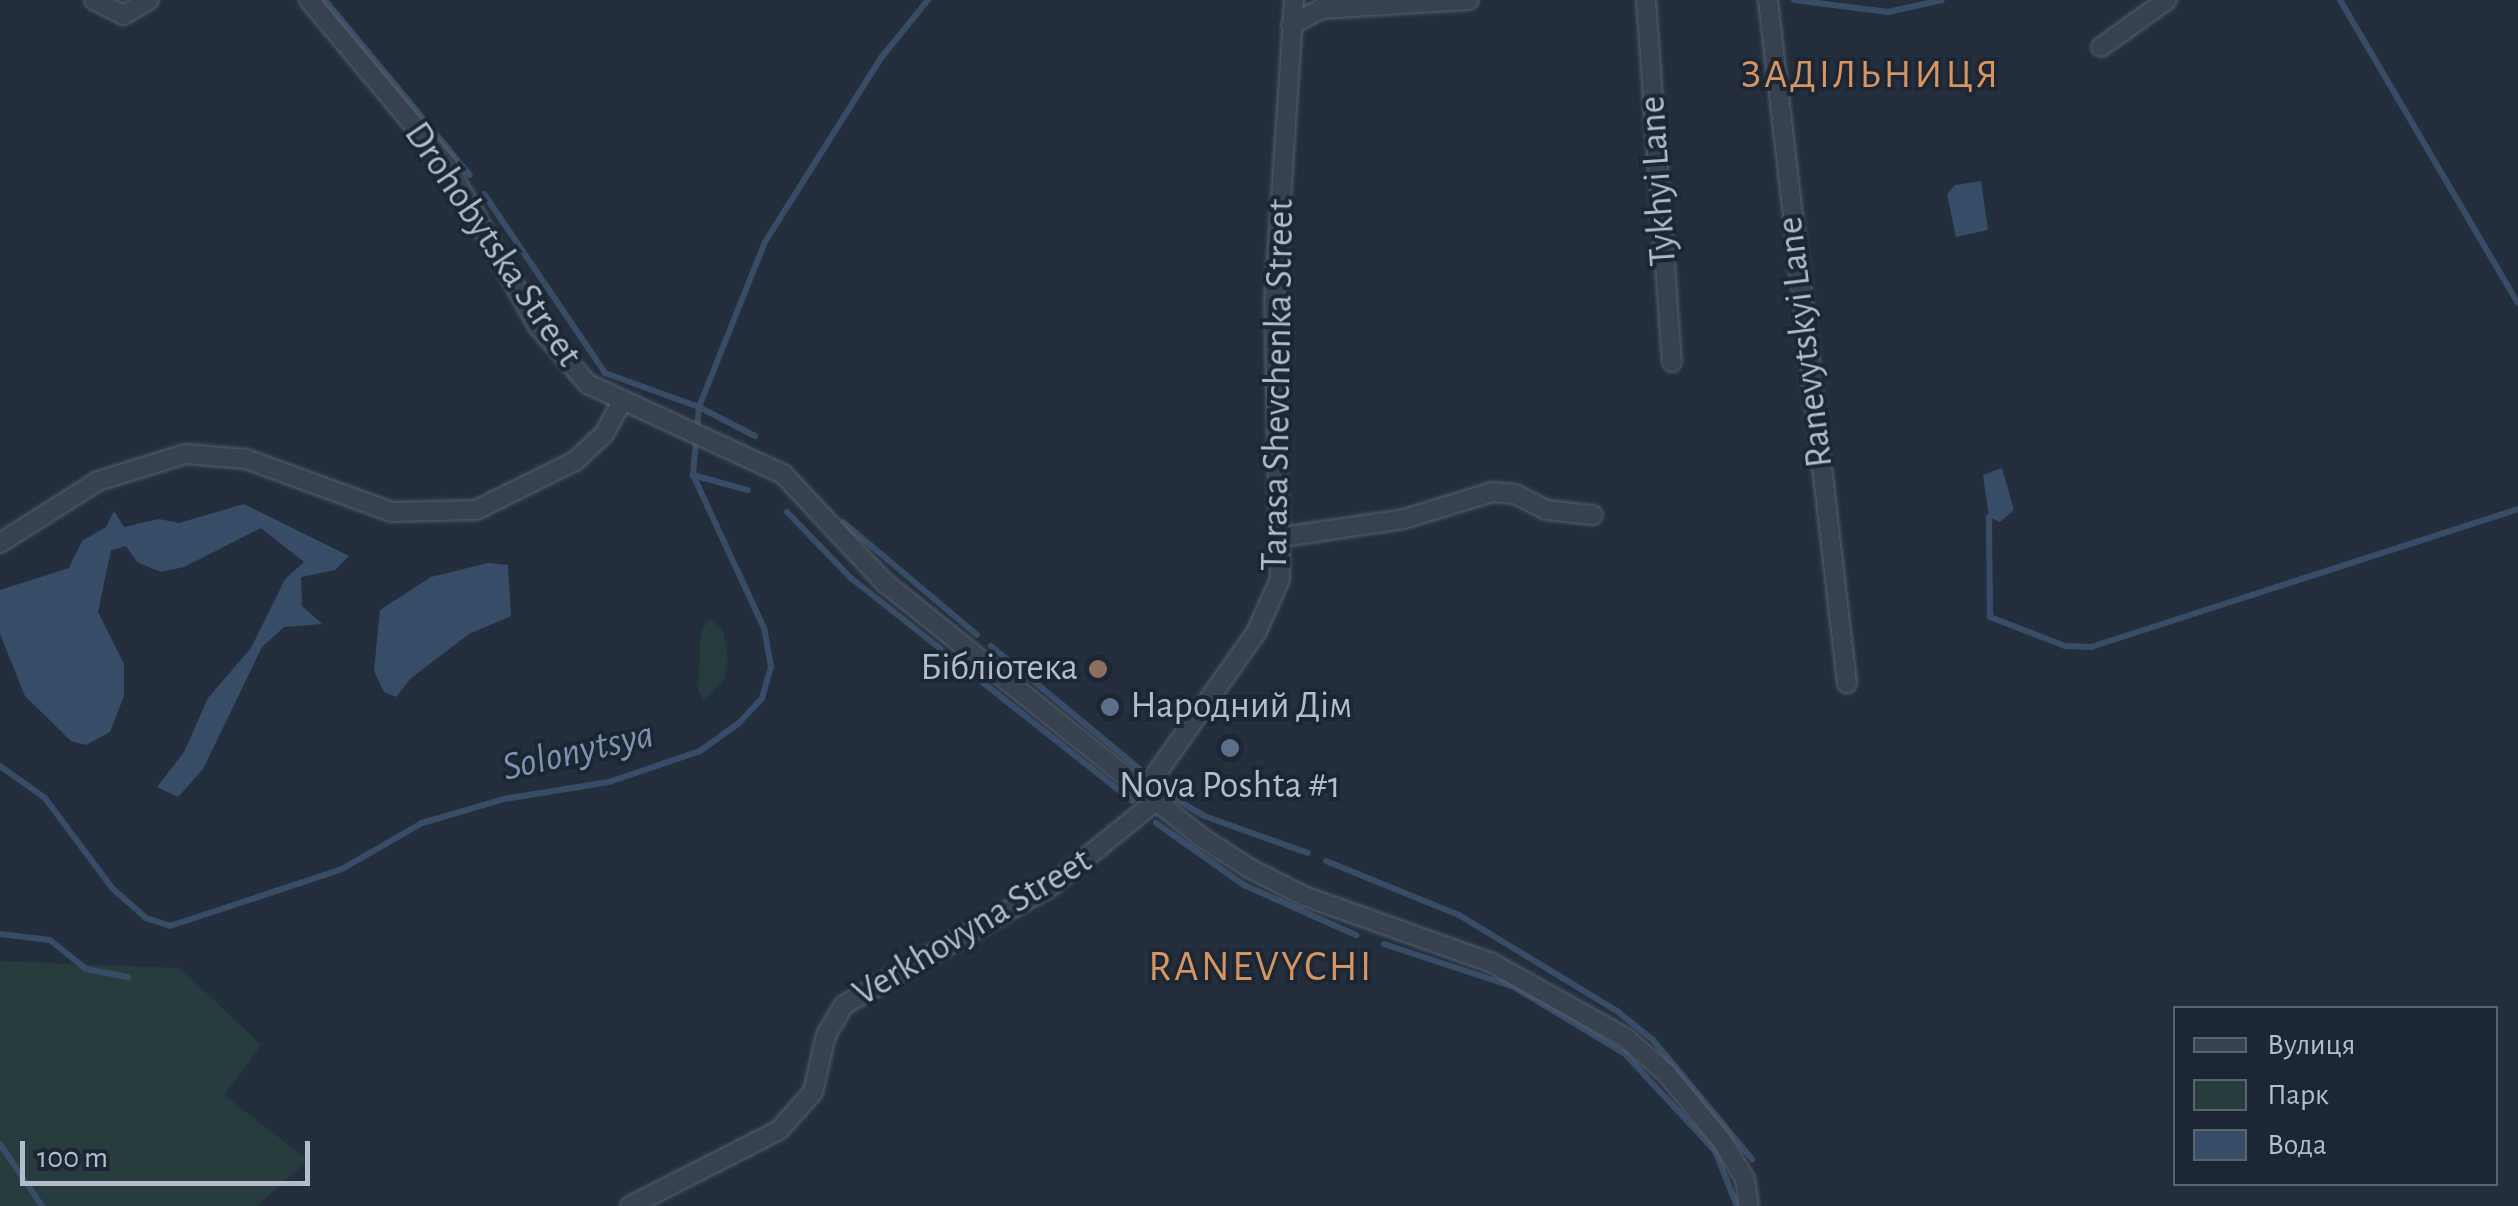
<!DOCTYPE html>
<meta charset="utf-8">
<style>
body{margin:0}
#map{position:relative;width:2518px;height:1206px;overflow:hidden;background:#242f3e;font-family:"Alegreya Sans",sans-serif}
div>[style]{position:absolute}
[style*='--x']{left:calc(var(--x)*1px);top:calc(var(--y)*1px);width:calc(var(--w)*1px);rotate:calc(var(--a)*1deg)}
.green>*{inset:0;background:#263c3f}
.water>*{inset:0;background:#394c67}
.stream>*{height:6px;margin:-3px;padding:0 3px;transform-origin:3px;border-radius:3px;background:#394c67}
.roads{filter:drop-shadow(0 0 2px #565f6c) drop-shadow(0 0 2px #565f6c)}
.minor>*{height:18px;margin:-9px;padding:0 9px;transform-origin:9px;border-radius:9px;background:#38414e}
.dots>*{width:28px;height:28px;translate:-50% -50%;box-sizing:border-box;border:5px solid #1d2633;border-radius:50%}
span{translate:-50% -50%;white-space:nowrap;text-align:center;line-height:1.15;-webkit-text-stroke:8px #1d2633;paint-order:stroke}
.street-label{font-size:38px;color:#b4bcc9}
.poi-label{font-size:38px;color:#b4bcc9}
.right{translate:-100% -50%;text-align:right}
.left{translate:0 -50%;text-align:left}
.neighbourhood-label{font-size:40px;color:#d59563;letter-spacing:2.5px}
.water-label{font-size:40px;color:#7c92b1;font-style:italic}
.quarter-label{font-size:42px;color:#d59563;letter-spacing:2.5px}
.legend{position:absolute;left:2173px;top:1006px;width:325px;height:180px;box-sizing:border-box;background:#1d2633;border:2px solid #59626f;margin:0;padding:12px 18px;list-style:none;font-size:30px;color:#b4bcc9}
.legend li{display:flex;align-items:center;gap:20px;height:50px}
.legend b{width:50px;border:2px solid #59626f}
.scale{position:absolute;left:20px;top:1141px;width:290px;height:45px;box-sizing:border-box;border:5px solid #b4bcc9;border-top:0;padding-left:12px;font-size:30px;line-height:35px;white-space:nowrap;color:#b4bcc9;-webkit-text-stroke:8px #1d2633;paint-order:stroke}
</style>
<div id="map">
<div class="green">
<i style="clip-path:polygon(710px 619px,723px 630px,728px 658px,724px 680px,704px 701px,698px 690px,701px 631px)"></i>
<i style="clip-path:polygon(0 961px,180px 968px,261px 1045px,224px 1095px,308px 1160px,257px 1206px,0 1206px)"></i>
</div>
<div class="water">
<i style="clip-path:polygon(1981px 181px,1988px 230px,1956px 237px,1947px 194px,1955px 185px)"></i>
<i style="clip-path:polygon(2002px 468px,2014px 510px,2000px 522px,1989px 517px,1983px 475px)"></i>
<i style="clip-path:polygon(108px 501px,124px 527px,159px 519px,179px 523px,244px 504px,349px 556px,335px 570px,301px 577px,302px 606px,322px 624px,284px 627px,262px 647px,203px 769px,178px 797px,157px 787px,184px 752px,208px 698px,251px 648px,285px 579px,304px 562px,261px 528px,184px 567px,161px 572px,137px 562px,126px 546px,111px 550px,98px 612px,124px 664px,124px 696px,110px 732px,86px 745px,71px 741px,25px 696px,0 634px,0 590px,69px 568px,82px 541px,106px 527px,114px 511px)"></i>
<i style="clip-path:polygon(488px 563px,508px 565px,511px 616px,469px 634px,411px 678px,396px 697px,384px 692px,374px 671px,380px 610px,431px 577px)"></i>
</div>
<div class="stream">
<i style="--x:325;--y:0;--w:227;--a:50.4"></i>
<i style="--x:1794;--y:0;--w:95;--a:7.3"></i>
<i style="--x:1888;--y:12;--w:55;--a:-12.5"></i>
<i style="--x:2340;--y:0;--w:351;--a:59.6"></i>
<i style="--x:484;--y:194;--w:216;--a:55.9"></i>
<i style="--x:605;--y:373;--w:100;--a:19.9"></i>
<i style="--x:699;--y:407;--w:63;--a:27.4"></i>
<i style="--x:693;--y:475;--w:57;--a:15.3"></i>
<i style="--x:787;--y:512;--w:92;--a:45.9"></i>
<i style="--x:851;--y:578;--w:359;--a:38.4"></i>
<i style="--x:1989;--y:517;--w:100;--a:89.4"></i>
<i style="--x:1990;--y:617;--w:80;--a:21.1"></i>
<i style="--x:2065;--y:646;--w:26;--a:2"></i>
<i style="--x:2091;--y:647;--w:449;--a:-17.9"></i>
<i style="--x:843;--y:522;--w:175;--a:40.1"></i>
<i style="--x:991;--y:646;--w:195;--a:39.6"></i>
<i style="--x:0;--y:766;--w:55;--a:35.4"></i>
<i style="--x:45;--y:798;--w:112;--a:53.3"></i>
<i style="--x:112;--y:888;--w:45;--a:41.4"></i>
<i style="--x:146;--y:918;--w:25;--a:18"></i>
<i style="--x:170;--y:926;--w:181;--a:-18.3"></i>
<i style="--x:342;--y:869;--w:92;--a:-29.9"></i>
<i style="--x:422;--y:823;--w:85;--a:-16.3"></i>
<i style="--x:504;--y:799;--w:106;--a:-9.2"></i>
<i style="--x:609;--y:782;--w:96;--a:-18.8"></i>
<i style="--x:700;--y:751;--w:48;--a:-35.7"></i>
<i style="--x:739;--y:723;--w:34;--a:-47"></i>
<i style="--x:762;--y:698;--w:32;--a:-74"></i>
<i style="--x:771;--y:667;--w:40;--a:-100"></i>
<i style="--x:764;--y:628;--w:169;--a:-114.9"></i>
<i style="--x:693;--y:475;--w:68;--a:-85"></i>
<i style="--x:699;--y:407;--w:178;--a:-68.2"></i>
<i style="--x:765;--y:242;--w:218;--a:-57.8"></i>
<i style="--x:881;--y:58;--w:75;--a:-51"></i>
<i style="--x:1171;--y:796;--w:39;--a:31"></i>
<i style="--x:1204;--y:816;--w:110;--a:19.6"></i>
<i style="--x:1156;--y:823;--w:108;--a:35.2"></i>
<i style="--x:1244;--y:885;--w:123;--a:24.1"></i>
<i style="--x:1326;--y:861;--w:144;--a:22.1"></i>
<i style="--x:1459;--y:915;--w:185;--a:31.3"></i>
<i style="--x:1617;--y:1011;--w:46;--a:38.9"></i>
<i style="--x:1653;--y:1040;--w:155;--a:50.2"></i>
<i style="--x:0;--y:934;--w:50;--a:6.8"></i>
<i style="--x:50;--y:940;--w:46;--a:38.9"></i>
<i style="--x:86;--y:969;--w:43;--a:10.8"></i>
<i style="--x:1384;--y:944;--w:137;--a:18.3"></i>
<i style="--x:1514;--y:987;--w:130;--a:31.1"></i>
<i style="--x:1625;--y:1054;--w:132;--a:47.1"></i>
<i style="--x:1715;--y:1151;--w:59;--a:68.2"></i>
<i style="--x:0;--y:1144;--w:75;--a:55.9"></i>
</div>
<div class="roads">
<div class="minor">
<i style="--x:94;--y:0;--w:33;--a:27"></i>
<i style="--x:123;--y:15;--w:30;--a:-30"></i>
<i style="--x:309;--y:0;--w:215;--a:50.1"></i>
<i style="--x:447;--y:165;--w:184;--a:60.6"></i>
<i style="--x:537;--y:325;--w:78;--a:49.2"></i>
<i style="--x:588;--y:384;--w:215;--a:24.8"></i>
<i style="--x:783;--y:474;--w:148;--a:46.9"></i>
<i style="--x:884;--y:582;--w:410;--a:38.8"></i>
<i style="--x:1204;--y:839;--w:54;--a:32.8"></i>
<i style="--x:1249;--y:868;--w:62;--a:27"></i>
<i style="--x:1304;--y:896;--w:200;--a:19.6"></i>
<i style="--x:1492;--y:963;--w:154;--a:29.2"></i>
<i style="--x:1626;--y:1038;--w:53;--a:41.2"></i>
<i style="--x:1666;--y:1073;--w:88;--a:50.5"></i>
<i style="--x:1722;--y:1141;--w:44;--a:58.8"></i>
<i style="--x:1745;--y:1179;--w:27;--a:82"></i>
<i style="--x:1646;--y:0;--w:363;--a:85.9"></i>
<i style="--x:1768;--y:0;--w:688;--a:83.4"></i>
<i style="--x:1291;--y:25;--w:34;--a:-28"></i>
<i style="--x:1321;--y:9;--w:148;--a:-3.5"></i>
<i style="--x:2101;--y:47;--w:81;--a:-35.5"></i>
<i style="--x:1282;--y:537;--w:123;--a:-8.4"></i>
<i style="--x:1404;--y:519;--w:93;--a:-16.9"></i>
<i style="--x:1493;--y:492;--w:22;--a:5"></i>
<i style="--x:1515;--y:494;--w:35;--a:27"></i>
<i style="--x:1546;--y:510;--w:47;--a:6.1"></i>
<i style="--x:0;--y:543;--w:116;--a:-32.3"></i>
<i style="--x:98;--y:481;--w:92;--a:-17.1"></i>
<i style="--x:186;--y:454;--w:60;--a:4.8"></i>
<i style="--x:246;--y:459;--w:155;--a:20"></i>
<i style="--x:392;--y:512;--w:84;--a:-1.4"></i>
<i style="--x:476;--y:510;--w:110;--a:-26.3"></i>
<i style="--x:575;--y:461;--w:40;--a:-43"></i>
<i style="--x:604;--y:434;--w:35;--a:-61"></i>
<i style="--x:1144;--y:791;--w:194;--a:-54.7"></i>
<i style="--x:1256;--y:633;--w:59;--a:-66"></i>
<i style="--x:1280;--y:579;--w:276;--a:-91.2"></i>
<i style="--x:1274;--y:303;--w:304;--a:-86.2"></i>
<i style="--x:630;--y:1206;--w:167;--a:-27"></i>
<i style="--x:779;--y:1130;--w:51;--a:-48.2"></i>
<i style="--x:813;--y:1092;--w:58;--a:-77.2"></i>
<i style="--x:826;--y:1035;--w:35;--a:-59"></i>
<i style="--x:844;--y:1005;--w:239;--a:-29.9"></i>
<i style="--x:1051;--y:886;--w:135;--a:-39"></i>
</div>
</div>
<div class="dots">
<i style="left:1098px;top:669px;background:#8d6e63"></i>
<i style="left:1110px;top:707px;background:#5c6f8a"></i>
<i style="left:1230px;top:748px;background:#5c6f8a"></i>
</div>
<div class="street-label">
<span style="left:1659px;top:181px;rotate:-94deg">Tykhyi Lane</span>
<span style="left:492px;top:245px;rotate:56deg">Drohobytska Street</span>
<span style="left:1806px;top:342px;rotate:-97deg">Ranevytskyi Lane</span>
<span style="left:1279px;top:385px;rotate:-89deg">Tarasa Shevchenka Street</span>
<span style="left:973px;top:928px;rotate:-31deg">Verkhovyna Street</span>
</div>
<div class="poi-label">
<span class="right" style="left:1078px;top:669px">Бібліотека</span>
<span class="left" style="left:1130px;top:707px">Народний Дім</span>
<span style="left:1230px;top:787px">Nova Poshta #1</span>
</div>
<div class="neighbourhood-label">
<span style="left:1871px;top:75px">ЗАДІЛЬНИЦЯ</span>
</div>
<div class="water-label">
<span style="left:578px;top:751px;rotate:-13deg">Solonytsya</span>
</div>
<div class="quarter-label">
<span style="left:1261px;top:967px">RANEVYCHI</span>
</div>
<ul class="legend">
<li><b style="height:12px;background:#38414e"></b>Вулиця</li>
<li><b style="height:28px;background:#263c3f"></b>Парк</li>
<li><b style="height:28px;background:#394c67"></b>Вода</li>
</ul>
<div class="scale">100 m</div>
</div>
